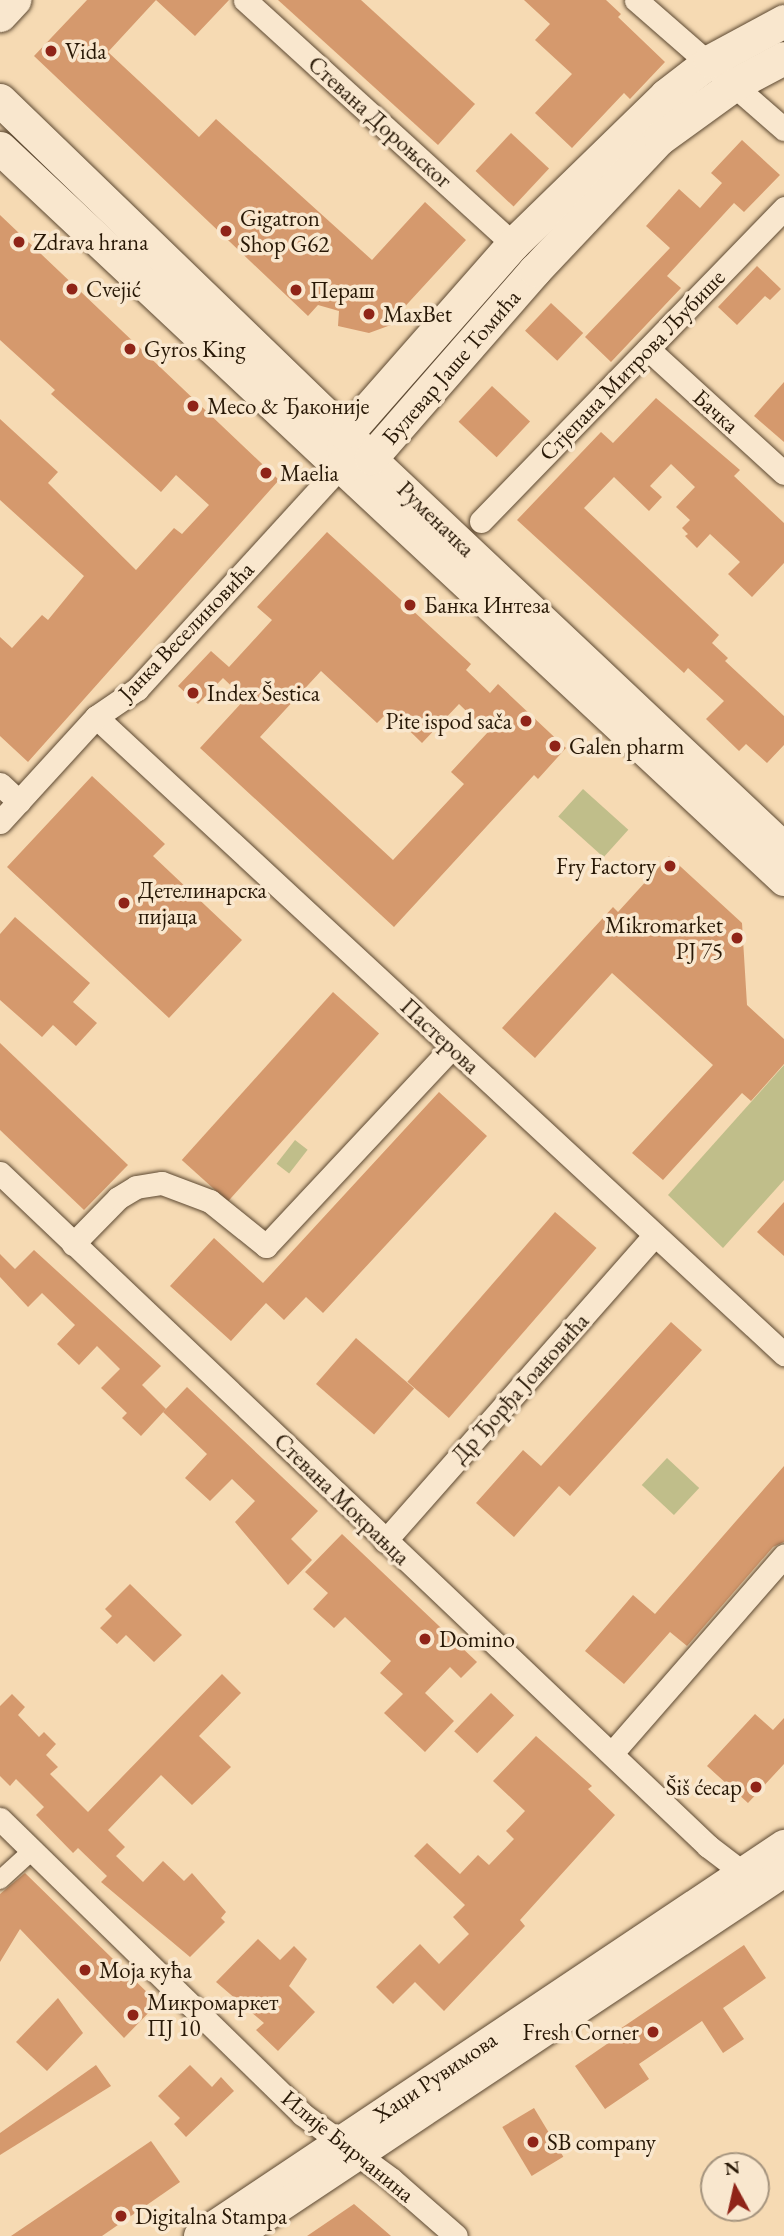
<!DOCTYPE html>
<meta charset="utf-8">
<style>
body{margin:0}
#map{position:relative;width:784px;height:2236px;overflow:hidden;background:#f6dab3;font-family:"EB Garamond",serif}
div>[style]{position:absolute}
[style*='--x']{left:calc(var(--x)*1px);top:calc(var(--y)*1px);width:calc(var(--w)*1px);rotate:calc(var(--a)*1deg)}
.green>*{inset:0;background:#c0be8a;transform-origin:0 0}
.building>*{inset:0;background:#d5996d;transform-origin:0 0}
.roads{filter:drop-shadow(0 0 2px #5c4831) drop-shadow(0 0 2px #5c4831)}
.pedestrian>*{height:18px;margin:-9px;padding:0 9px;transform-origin:9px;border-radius:9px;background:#f9e7ce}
.minor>*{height:23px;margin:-11.5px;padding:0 11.5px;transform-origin:11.5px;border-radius:11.5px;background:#f9e7ce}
.tertiary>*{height:30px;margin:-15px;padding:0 15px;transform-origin:15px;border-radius:15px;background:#f9e7ce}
.secondary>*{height:33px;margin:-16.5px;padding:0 16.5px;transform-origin:16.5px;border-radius:16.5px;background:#f9e7ce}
.dots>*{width:19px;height:19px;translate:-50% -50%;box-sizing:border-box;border:4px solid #f9e7ce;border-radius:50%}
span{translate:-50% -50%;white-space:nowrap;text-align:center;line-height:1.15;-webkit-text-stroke:7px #f9e7ce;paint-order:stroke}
.poi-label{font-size:23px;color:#281806}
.left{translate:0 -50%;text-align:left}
.right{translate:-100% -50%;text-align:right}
.street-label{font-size:23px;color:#281806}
.north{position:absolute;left:700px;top:2152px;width:70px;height:70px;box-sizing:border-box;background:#f9e7ce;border:2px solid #a5947e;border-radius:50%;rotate:352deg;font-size:19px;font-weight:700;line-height:28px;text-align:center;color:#281806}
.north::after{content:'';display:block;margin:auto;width:24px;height:32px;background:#8f2418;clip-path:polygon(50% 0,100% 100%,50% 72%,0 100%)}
</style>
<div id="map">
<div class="green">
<i style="left:583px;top:789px;width:61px;height:37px;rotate:42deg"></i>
<i style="clip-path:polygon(784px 1065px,784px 1180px,723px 1248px,668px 1195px)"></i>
<i style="left:295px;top:1140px;width:16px;height:30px;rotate:38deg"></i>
<i style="left:667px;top:1458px;width:44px;height:37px;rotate:43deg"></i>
</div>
<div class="building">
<i style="clip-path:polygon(87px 0,229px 0,195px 36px,156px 0,108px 52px,199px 137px,216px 119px,372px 260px,425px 202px,466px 240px,399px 313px,399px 322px,369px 333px,338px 326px,339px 311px,318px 305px,308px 316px,34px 56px)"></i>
<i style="clip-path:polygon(278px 0,361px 0,475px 104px,438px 145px)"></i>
<i style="clip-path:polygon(524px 0,606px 0,621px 14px,618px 17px,665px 62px,630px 99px,624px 93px,572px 148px,535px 113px,572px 74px,535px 40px,550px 24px)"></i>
<i style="left:511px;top:133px;width:52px;height:52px;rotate:43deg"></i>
<i style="clip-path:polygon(742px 140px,780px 175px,744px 212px,734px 203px,667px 276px,681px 288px,611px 362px,585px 337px,670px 248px,646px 226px,679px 189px,700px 208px,722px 183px,711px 173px)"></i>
<i style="clip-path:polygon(0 215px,279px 480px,28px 762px,0 736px,0 637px,12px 648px,42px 615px,48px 620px,84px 576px,0 500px,0 419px,58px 472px,48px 483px,136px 570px,174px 528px,182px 534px,209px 505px,176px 475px,161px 492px,51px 394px,55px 390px,0 340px)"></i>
<i style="clip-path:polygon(757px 266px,781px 289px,770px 300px,765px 296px,737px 325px,718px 307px)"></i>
<i style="left:551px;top:303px;width:44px;height:38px;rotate:43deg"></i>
<i style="clip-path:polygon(784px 382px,784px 442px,754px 416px)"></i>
<i style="left:492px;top:386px;width:52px;height:49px;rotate:43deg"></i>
<i style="clip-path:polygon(656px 398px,740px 470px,734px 476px,784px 523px,784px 563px,752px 597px,728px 574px,740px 562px,710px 534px,697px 548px,685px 536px,688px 534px,682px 528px,690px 520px,676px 507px,695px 487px,671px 464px,650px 486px,662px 497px,649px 511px,614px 477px,584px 508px,719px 635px,712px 643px,728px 658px,725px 661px,784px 716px,784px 745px,767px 763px,746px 744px,739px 751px,706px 719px,724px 701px,688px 668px,684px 673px,517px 520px,601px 432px,613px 443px)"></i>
<i style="clip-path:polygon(evenodd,327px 532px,471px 664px,466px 670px,490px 693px,498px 684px,566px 748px,538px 779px,534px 775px,394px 927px,200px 748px,245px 699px,223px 678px,198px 704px,178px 686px,211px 651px,229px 667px,272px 620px,257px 607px,327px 532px,321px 671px,377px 723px,389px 711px,422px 743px,459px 704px,488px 732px,451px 772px,464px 784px,393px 860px,260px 737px,321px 671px)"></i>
<i style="clip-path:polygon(92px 776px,165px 844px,153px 856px,242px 940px,169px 1018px,7px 867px)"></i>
<i style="clip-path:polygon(669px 856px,742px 923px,747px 1005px,784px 1039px,784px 1064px,751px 1101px,742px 1093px,663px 1180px,632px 1153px,713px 1065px,612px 973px,535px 1058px,502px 1028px,613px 907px,618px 912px)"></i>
<i style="clip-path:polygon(15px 917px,90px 983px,73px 1002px,97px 1023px,76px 1046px,53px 1025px,42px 1037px,0 1000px,0 934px)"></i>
<i style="left:333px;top:992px;width:62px;height:226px;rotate:42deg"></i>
<i style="clip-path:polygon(0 1043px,128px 1165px,84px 1210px,0 1130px)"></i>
<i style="clip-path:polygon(439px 1092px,487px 1136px,323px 1313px,306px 1297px,284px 1320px,266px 1303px,231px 1341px,170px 1286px,214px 1238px,263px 1283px)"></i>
<i style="clip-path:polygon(784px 1202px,784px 1256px,757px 1232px)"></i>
<i style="left:555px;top:1212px;width:55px;height:225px;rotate:41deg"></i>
<i style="clip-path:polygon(34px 1250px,161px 1366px,142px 1385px,166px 1409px,141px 1436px,122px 1418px,127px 1413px,101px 1388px,120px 1369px,97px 1346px,79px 1365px,57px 1344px,75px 1325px,42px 1293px,28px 1307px,0 1277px,0 1254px,15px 1269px)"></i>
<i style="clip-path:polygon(671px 1322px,702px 1350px,570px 1496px,559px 1486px,514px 1537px,476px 1503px,523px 1450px,541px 1466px)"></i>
<i style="left:356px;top:1338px;width:77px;height:61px;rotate:41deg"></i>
<i style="clip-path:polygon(187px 1387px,318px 1511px,291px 1539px,312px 1560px,288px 1585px,235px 1522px,255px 1501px,232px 1479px,210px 1501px,185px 1478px,207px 1454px,163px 1412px)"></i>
<i style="clip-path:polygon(784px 1466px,784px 1542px,773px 1547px,687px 1646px,670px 1632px,624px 1684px,585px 1651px,633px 1595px,655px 1614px)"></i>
<i style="clip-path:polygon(342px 1534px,477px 1662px,461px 1678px,450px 1667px,425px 1693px,454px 1721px,425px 1752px,384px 1713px,403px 1694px,380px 1673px,391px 1661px,345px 1617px,334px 1628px,313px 1609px,328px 1593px,305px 1572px)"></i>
<i style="clip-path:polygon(130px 1584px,182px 1635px,154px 1662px,126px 1635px,117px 1644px,100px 1628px,112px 1616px,105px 1609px)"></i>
<i style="clip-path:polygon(222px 1674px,241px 1693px,199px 1736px,231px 1767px,192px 1805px,161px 1775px,108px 1830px,125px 1847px,116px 1856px,143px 1882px,163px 1861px,184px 1881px,192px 1873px,226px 1912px,221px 1918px,225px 1922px,190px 1957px,101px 1882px,107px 1876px,78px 1848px,73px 1853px,36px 1815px,44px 1807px,16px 1779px,10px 1786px,0 1776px,0 1706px,12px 1694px,25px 1707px,18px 1715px,39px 1737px,44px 1732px,56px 1744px,46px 1755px,58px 1767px,50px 1774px,88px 1812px)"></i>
<i style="left:491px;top:1693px;width:32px;height:53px;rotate:44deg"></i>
<i style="clip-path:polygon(755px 1714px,773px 1730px,784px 1718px,784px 1764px,748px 1803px,707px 1766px)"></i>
<i style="clip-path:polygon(536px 1736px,592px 1786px,588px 1789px,615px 1815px,520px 1920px,525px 1926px,444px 2011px,415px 1982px,393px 2004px,376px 1987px,420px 1944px,439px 1964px,469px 1934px,453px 1917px,465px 1905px,414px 1856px,427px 1843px,460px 1874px,478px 1855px,489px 1865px,514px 1839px,506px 1831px,525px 1811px,493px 1781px)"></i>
<i style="clip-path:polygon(25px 1873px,158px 2003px,124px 2038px,20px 1929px,0 1962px,0 1894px)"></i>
<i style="clip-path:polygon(258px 1939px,280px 1960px,294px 1946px,307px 1959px,289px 1986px,315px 2012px,278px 2051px,256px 2030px,264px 2023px,216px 1982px)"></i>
<i style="clip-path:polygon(744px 1945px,766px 1978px,723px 2008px,744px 2039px,723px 2053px,702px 2021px,639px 2064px,649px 2079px,605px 2109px,575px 2066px,620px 2035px,617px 2031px)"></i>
<i style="clip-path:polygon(58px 1998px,83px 2033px,47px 2071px,16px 2042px)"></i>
<i style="clip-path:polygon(96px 2065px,111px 2086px,0 2155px,0 2133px)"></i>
<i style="clip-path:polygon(190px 2065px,212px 2087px,221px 2077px,234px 2091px,186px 2137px,174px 2124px,180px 2118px,158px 2096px)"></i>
<i style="left:534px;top:2108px;width:57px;height:37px;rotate:59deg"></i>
<i style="clip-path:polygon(151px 2141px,180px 2182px,102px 2236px,11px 2236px)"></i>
<i style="clip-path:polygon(354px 2204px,391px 2236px,307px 2236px)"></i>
</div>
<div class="roads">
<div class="pedestrian">
<i style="--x:0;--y:1880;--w:45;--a:-42.3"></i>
</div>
<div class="minor">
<i style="--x:245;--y:0;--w:362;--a:42.3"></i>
<i style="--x:636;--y:0;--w:196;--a:41.1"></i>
<i style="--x:648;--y:349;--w:184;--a:42.4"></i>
<i style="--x:481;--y:521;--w:436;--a:-45.9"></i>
<i style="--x:96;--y:717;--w:938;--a:42.8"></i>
<i style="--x:0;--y:784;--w:26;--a:43"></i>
<i style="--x:0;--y:822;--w:142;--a:-47.6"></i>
<i style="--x:96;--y:717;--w:50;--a:-34.3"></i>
<i style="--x:137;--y:689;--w:301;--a:-47.6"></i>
<i style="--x:0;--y:1173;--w:977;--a:43.55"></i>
<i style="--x:708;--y:1846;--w:43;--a:37.4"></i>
<i style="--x:73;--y:1244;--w:64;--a:-45.6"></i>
<i style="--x:118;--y:1198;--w:21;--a:-31"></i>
<i style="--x:136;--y:1187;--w:26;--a:-9"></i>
<i style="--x:162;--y:1183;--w:51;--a:20.6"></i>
<i style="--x:210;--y:1201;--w:72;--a:38.8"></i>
<i style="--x:266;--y:1246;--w:272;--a:-46.9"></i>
<i style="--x:385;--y:1541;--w:408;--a:-48.6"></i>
<i style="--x:612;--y:1753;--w:262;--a:-48.9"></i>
<i style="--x:0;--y:1819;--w:422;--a:44.3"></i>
<i style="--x:302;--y:2114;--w:110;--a:36.1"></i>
<i style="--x:391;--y:2179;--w:86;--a:41.2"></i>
</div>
<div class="tertiary">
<i style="--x:371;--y:458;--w:567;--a:43.29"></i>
<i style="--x:340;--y:467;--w:607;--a:43"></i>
<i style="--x:199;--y:2236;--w:704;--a:-33.76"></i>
<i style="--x:236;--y:2236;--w:658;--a:-33.59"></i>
</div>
<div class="secondary">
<i style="--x:0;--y:15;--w:21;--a:-47"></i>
<i style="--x:0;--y:100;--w:502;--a:44.03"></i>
<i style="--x:0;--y:148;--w:466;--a:43.2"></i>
<i style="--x:340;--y:467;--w:34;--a:-80"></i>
<i style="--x:346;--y:434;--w:253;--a:-48.7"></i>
<i style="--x:513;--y:244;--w:214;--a:-44.2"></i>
<i style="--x:666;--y:95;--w:56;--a:-37.7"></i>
<i style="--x:710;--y:61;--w:84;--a:-28.4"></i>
<i style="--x:340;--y:467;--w:32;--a:-16"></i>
<i style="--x:371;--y:458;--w:249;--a:-48.9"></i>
<i style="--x:535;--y:270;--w:182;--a:-46.6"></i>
<i style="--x:660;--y:138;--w:92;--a:-35.8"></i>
<i style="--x:735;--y:84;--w:55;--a:-28"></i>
</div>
</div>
<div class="dots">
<i style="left:51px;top:51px;background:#8f2418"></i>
<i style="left:226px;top:231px;background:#8f2418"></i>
<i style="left:19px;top:242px;background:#8f2418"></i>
<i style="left:72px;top:289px;background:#8f2418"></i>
<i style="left:296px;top:290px;background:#8f2418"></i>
<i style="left:369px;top:314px;background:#8f2418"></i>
<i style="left:130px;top:349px;background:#8f2418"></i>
<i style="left:193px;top:406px;background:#8f2418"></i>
<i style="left:266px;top:473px;background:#8f2418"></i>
<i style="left:410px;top:605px;background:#8f2418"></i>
<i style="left:193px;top:693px;background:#8f2418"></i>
<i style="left:526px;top:721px;background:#8f2418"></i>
<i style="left:555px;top:746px;background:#8f2418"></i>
<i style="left:670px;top:866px;background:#8f2418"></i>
<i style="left:124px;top:903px;background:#8f2418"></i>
<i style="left:737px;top:938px;background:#8f2418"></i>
<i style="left:425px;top:1639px;background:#8f2418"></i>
<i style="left:756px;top:1787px;background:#8f2418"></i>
<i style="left:85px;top:1970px;background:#8f2418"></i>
<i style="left:133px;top:2015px;background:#8f2418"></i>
<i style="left:653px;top:2032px;background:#8f2418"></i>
<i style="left:533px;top:2142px;background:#8f2418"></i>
<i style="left:121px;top:2216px;background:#8f2418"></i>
</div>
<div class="poi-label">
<span class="left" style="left:65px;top:51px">Vida</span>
<span class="left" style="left:240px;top:231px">Gigatron<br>Shop G62</span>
<span class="left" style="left:33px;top:242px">Zdrava hrana</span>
<span class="left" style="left:86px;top:289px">Cvejić</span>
<span class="left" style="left:310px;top:290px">Пераш</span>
<span class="left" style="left:383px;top:314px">MaxBet</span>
<span class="left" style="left:144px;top:349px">Gyros King</span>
<span class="left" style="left:207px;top:406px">Месо &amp; Ђаконије</span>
<span class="left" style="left:280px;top:473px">Maelia</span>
<span class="left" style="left:424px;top:605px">Банка Интеза</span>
<span class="left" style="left:207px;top:693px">Index Šestica</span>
<span class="right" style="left:512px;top:721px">Pite ispod sača</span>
<span class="left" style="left:569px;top:746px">Galen pharm</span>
<span class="right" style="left:656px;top:866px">Fry Factory</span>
<span class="left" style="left:138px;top:903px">Детелинарска<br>пијаца</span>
<span class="right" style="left:723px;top:938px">Mikromarket<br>PJ 75</span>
<span class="left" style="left:439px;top:1639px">Domino</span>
<span class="right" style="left:742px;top:1787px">Šiš ćecap</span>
<span class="left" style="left:99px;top:1970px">Моја кућа</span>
<span class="left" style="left:147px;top:2015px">Микромаркет<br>ПЈ 10</span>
<span class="right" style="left:639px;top:2032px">Fresh Corner</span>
<span class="left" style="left:547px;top:2142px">SB company</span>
<span class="left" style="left:135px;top:2216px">Digitalna Stampa</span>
</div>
<div class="street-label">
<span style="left:380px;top:122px;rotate:42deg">Стевана Дороњског</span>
<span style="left:632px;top:365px;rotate:-46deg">Стјепана Митрова Љубише</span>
<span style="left:451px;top:367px;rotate:-49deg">Булевар Јаше Томића</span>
<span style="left:716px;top:411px;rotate:42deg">Бачка</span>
<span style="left:436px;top:519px;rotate:44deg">Руменачка</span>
<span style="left:186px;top:631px;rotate:-46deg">Јанка Веселиновића</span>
<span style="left:440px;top:1036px;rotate:43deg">Пастерова</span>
<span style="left:520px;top:1388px;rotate:-48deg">Др Ђорђа Јоановића</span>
<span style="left:342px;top:1499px;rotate:44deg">Стевана Мокрањца</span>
<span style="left:435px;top:2077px;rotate:-34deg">Хаџи Рувимова</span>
<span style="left:348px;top:2146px;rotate:39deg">Илије Бирчанина</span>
</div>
<div class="north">N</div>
</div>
